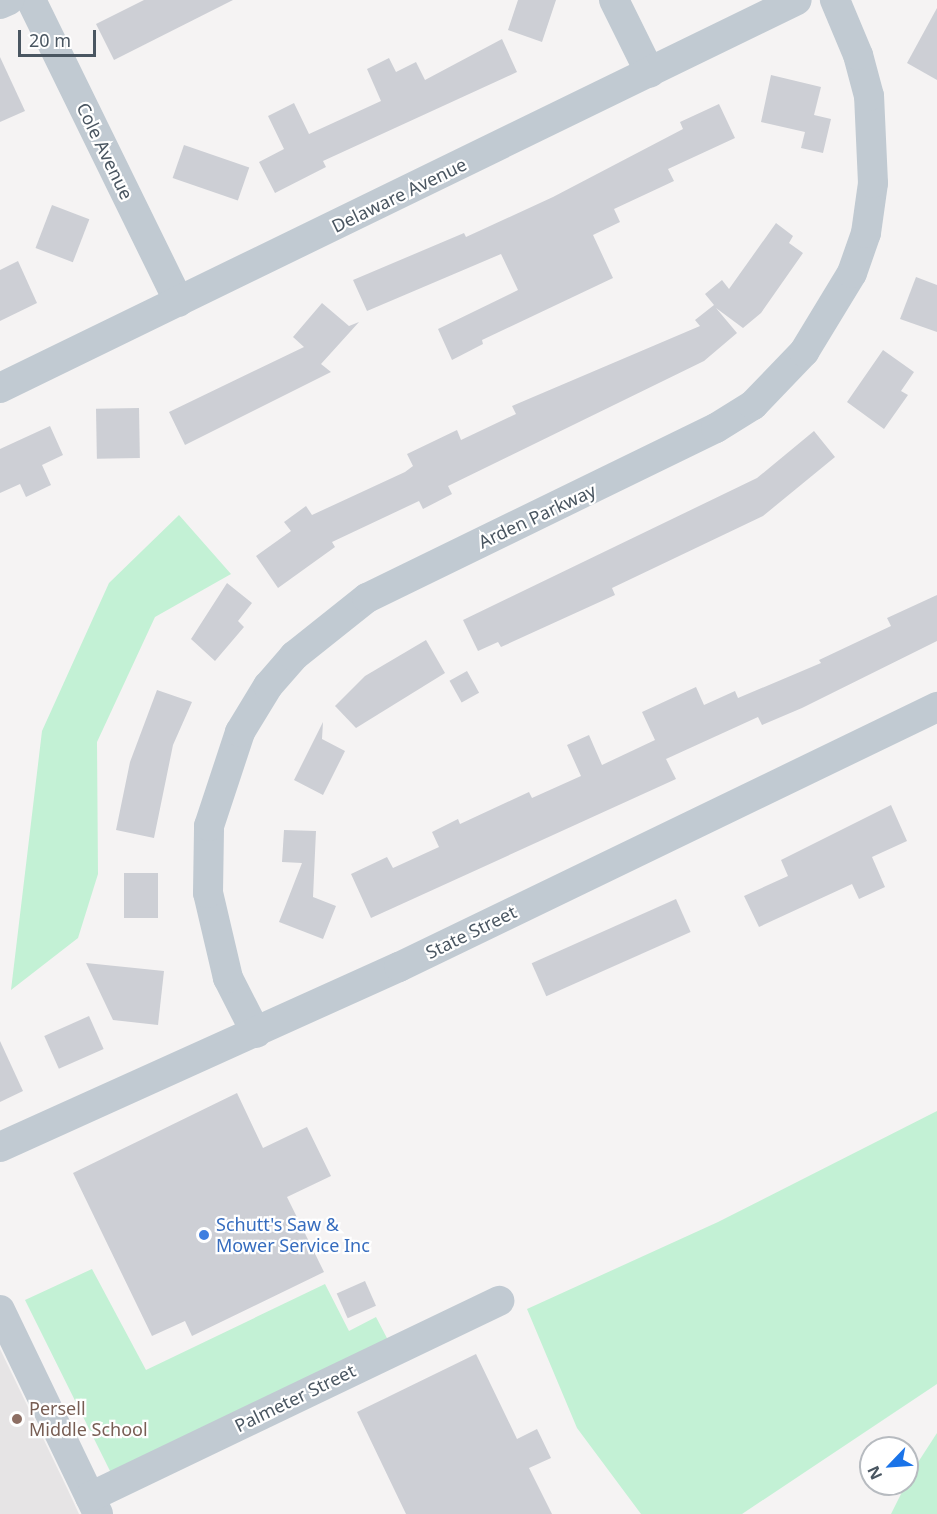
<!DOCTYPE html>
<style>
body{margin:0}
#map{position:relative;width:937px;height:1514px;overflow:hidden;background:#f5f3f3;font-family:"Noto Sans",sans-serif}
div>[style]{position:absolute}
[style*='--x']{left:calc(var(--x)*1px);top:calc(var(--y)*1px);width:calc(var(--w)*1px);rotate:calc(var(--a)*1deg)}
.education>*{inset:0;background:#e6e4e5}
.green>*{inset:0;background:#c3f1d5}
.building>*{inset:0;background:#cdcfd5;transform-origin:0 0}
.minor>*{height:30px;margin:-15px;padding:0 15px;transform-origin:15px;border-radius:15px;background:#c1cad2}
.dots>*{width:16px;height:16px;translate:-50% -50%;box-sizing:border-box;border:3px solid #fff;border-radius:50%}
span{translate:-50% -50%;white-space:nowrap;text-align:center;line-height:1.15;-webkit-text-stroke:4.5px #fff;paint-order:stroke}
.street-label{font-size:18px;color:#4a5661}
.shop-label{font-size:18px;color:#366cbe}
.left{translate:0 -50%;text-align:left}
.education-label{font-size:18px;color:#785e54}
.north{position:absolute;left:859px;top:1436px;width:60px;height:60px;box-sizing:border-box;background:#fff;border:2px solid #b7bbc0;border-radius:50%;rotate:245deg;font-size:16px;font-weight:700;line-height:24px;text-align:center;color:#4a5661}
.north::after{content:'';display:block;margin:auto;width:21px;height:27px;background:#1a73e8;clip-path:polygon(50% 0,100% 100%,50% 72%,0 100%)}
.scale{position:absolute;left:18px;top:30px;width:78px;height:27px;box-sizing:border-box;border:3px solid #4a5661;border-top:0;padding-left:8px;font-size:18px;line-height:21px;white-space:nowrap;color:#4a5661;-webkit-text-stroke:4px #fff;paint-order:stroke}
</style>
<div id="map">
<div class="education">
<i style="clip-path:polygon(0 1349px,67px 1488px,79px 1514px,0 1514px)"></i>
</div>
<div class="green">
<i style="clip-path:polygon(179px 515px,231px 574px,155px 617px,97px 742px,98px 874px,78px 938px,11px 990px,42px 731px,109px 583px)"></i>
<i style="clip-path:polygon(937px 1111px,937px 1384px,742px 1514px,641px 1514px,577px 1428px,527px 1309px,718px 1222px)"></i>
<i style="clip-path:polygon(92px 1269px,146px 1370px,325px 1284px,349px 1331px,376px 1317px,389px 1342px,112px 1475px,25px 1300px)"></i>
<i style="clip-path:polygon(937px 1433px,937px 1514px,891px 1514px,913px 1470px)"></i>
</div>
<div class="building">
<i style="clip-path:polygon(144px 0,233px 0,114px 60px,96px 24px)"></i>
<i style="clip-path:polygon(518px 0,556px 0,542px 42px,508px 30px)"></i>
<i style="clip-path:polygon(937px 8px,937px 80px,907px 63px)"></i>
<i style="clip-path:polygon(502px 39px,517px 72px,323px 161px,326px 167px,275px 193px,259px 162px,284px 149px,268px 116px,294px 103px,309px 134px,381px 101px,367px 69px,389px 58px,396px 72px,416px 62px,425px 80px)"></i>
<i style="clip-path:polygon(0 57px,25px 111px,0 122px)"></i>
<i style="clip-path:polygon(771px 75px,821px 87px,814px 115px,831px 119px,823px 153px,801px 148px,805px 132px,761px 122px)"></i>
<i style="clip-path:polygon(719px 104px,735px 138px,668px 169px,674px 181px,614px 209px,620px 222px,593px 235px,613px 278px,482px 340px,483px 344px,452px 360px,438px 329px,518px 290px,501px 254px,367px 311px,353px 280px,464px 233px,466px 237px,553px 197px,683px 129px,680px 122px)"></i>
<i style="left:184px;top:145px;width:69px;height:35px;rotate:19deg"></i>
<i style="left:52px;top:205px;width:40px;height:46px;rotate:21deg"></i>
<i style="clip-path:polygon(776px 223px,793px 236px,789px 243px,803px 253px,761px 313px,743px 328px,716px 308px,737px 333px,704px 361px,448px 486px,452px 494px,423px 509px,419px 501px,332px 542px,335px 547px,278px 588px,256px 556px,291px 531px,284px 522px,306px 506px,312px 515px,405px 472px,413px 466px,407px 454px,457px 430px,461px 440px,516px 414px,512px 406px,700px 326px,695px 320px,714px 305px,705px 294px,722px 280px,729px 289px)"></i>
<i style="clip-path:polygon(18px 261px,37px 303px,0 321px,0 270px)"></i>
<i style="clip-path:polygon(916px 277px,937px 285px,937px 332px,900px 319px)"></i>
<i style="clip-path:polygon(322px 303px,349px 326px,359px 322px,321px 364px,331px 372px,185px 445px,169px 412px,304px 347px,293px 337px)"></i>
<i style="clip-path:polygon(883px 350px,914px 372px,901px 391px,908px 395px,884px 429px,847px 402px)"></i>
<i style="left:139px;top:408px;width:50px;height:43px;rotate:89deg"></i>
<i style="clip-path:polygon(50px 426px,63px 455px,42px 465px,51px 485px,26px 497px,20px 484px,0 493px,0 449px)"></i>
<i style="clip-path:polygon(814px 431px,835px 457px,763px 516px,612px 588px,615px 595px,501px 647px,498px 642px,478px 651px,463px 620px,757px 478px)"></i>
<i style="clip-path:polygon(227px 583px,252px 603px,238px 621px,244px 627px,215px 661px,191px 639px)"></i>
<i style="clip-path:polygon(937px 595px,937px 641px,802px 708px,762px 725px,758px 717px,666px 759px,676px 779px,371px 918px,351px 874px,387px 857px,393px 868px,439px 847px,432px 832px,458px 819px,460px 824px,529px 792px,532px 798px,581px 776px,567px 745px,589px 735px,602px 765px,655px 740px,642px 712px,696px 687px,704px 705px,735px 691px,738px 698px,821px 663px,819px 660px,891px 626px,887px 618px)"></i>
<i style="clip-path:polygon(426px 640px,445px 673px,356px 728px,335px 706px,365px 676px)"></i>
<i style="left:467px;top:671px;width:25px;height:20px;rotate:61deg"></i>
<i style="clip-path:polygon(157px 690px,192px 702px,173px 745px,154px 838px,116px 830px,130px 762px)"></i>
<i style="clip-path:polygon(323px 722px,322px 739px,345px 751px,323px 795px,294px 780px)"></i>
<i style="clip-path:polygon(891px 805px,907px 841px,872px 857px,885px 887px,859px 899px,852px 884px,759px 927px,744px 896px,788px 876px,781px 860px)"></i>
<i style="clip-path:polygon(284px 830px,316px 831px,313px 897px,336px 906px,323px 939px,279px 922px,302px 863px,282px 862px)"></i>
<i style="left:124px;top:873px;width:34px;height:45px"></i>
<i style="left:676px;top:899px;width:36px;height:158px;rotate:66deg"></i>
<i style="clip-path:polygon(86px 963px,164px 971px,158px 1025px,113px 1020px)"></i>
<i style="left:89px;top:1016px;width:36px;height:49px;rotate:66deg"></i>
<i style="clip-path:polygon(0 1041px,23px 1091px,0 1102px)"></i>
<i style="clip-path:polygon(237px 1093px,263px 1148px,307px 1127px,331px 1176px,287px 1197px,324px 1272px,192px 1336px,185px 1321px,152px 1336px,73px 1173px)"></i>
<i style="left:365px;top:1281px;width:27px;height:31px;rotate:66deg"></i>
<i style="clip-path:polygon(476px 1354px,517px 1439px,537px 1429px,551px 1458px,529px 1468px,552px 1514px,406px 1514px,357px 1412px)"></i>
</div>
<div class="minor">
<i style="--x:31;--y:0;--w:336;--a:63.9"></i>
<i style="--x:614;--y:0;--w:81;--a:63.7"></i>
<i style="--x:0;--y:4;--w:10;--a:-24"></i>
<i style="--x:0;--y:388;--w:886;--a:-25.96"></i>
<i style="--x:256;--y:1033;--w:62;--a:-117"></i>
<i style="--x:228;--y:978;--w:87;--a:-103.2"></i>
<i style="--x:208;--y:893;--w:67;--a:-89.1"></i>
<i style="--x:209;--y:826;--w:99;--a:-71.7"></i>
<i style="--x:240;--y:732;--w:54;--a:-58.7"></i>
<i style="--x:268;--y:686;--w:40;--a:-49"></i>
<i style="--x:294;--y:656;--w:93;--a:-38.5"></i>
<i style="--x:367;--y:598;--w:388;--a:-26"></i>
<i style="--x:716;--y:428;--w:44;--a:-31.9"></i>
<i style="--x:753;--y:405;--w:74;--a:-46.1"></i>
<i style="--x:804;--y:352;--w:92;--a:-58.7"></i>
<i style="--x:852;--y:273;--w:42;--a:-70.7"></i>
<i style="--x:866;--y:233;--w:50;--a:-82"></i>
<i style="--x:873;--y:183;--w:87;--a:-92.6"></i>
<i style="--x:869;--y:96;--w:42;--a:-105"></i>
<i style="--x:858;--y:55;--w:60;--a:-112.7"></i>
<i style="--x:0;--y:1147;--w:438;--a:-24.3"></i>
<i style="--x:399;--y:967;--w:598;--a:-25.79"></i>
<i style="--x:0;--y:1310;--w:226;--a:64.3"></i>
<i style="--x:90;--y:1497;--w:454;--a:-25.6"></i>
</div>
<div class="dots">
<i style="left:204px;top:1235px;background:#3f7fe0"></i>
<i style="left:17px;top:1419px;background:#8d6e63"></i>
</div>
<div class="street-label">
<span style="left:105px;top:151px;rotate:64deg">Cole Avenue</span>
<span style="left:399px;top:195px;rotate:-26deg">Delaware Avenue</span>
<span style="left:537px;top:516px;rotate:-25deg">Arden Parkway</span>
<span style="left:471px;top:932px;rotate:-26deg">State Street</span>
<span style="left:295px;top:1398px;rotate:-26deg">Palmeter Street</span>
</div>
<div class="shop-label">
<span class="left" style="left:216px;top:1235px">Schutt's Saw &amp;<br>Mower Service Inc</span>
</div>
<div class="education-label">
<span class="left" style="left:29px;top:1419px">Persell<br>Middle School</span>
</div>
<div class="north">N</div>
<div class="scale">20 m</div>
</div>
